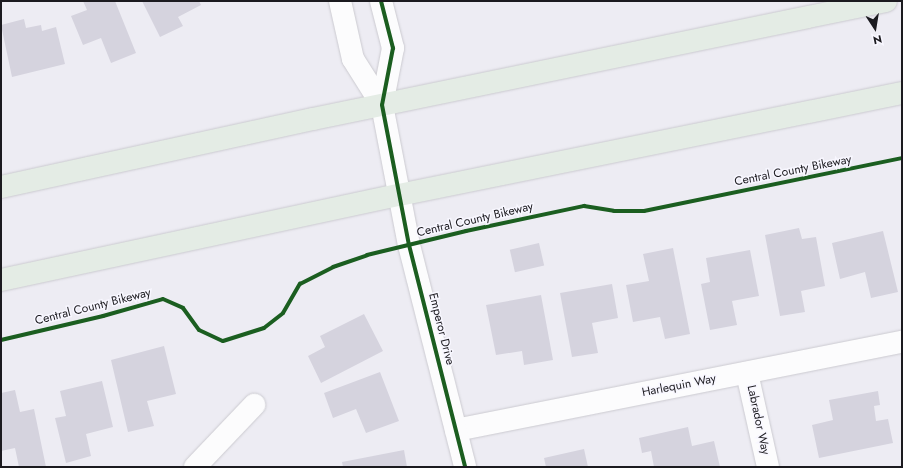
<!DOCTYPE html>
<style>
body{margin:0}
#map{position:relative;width:903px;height:468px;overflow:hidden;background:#edecf3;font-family:Jost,sans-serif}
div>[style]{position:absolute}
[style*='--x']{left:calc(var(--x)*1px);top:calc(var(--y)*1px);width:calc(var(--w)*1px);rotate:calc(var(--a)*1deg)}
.building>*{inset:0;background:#d5d3de;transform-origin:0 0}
.roads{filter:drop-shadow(0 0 1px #cbcad0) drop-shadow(0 0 1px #cbcad0)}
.minor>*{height:22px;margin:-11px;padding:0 11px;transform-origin:11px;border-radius:11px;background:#fcfcfd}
.tertiary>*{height:22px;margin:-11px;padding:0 11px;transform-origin:11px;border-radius:11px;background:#fcfcfd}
.trunk>*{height:22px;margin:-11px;padding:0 11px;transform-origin:11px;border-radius:11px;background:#e4ece5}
.cycleway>*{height:4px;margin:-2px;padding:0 2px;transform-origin:2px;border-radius:2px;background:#1b5e20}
span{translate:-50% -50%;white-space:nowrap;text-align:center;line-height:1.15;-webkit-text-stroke:3px #f8f7ff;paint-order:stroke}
.street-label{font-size:12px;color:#1b1a1f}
.frame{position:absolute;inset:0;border:2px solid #1b1a1f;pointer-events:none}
.north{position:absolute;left:855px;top:8px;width:40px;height:40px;-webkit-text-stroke:3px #f8f7ff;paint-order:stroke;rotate:168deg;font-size:11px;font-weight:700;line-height:16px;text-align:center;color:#1b1a1f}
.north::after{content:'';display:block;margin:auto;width:14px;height:18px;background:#1b1a1f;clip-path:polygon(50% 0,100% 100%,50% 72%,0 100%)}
</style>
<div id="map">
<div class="building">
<i style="clip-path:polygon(83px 1px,115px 1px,136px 53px,111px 63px,101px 38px,83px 45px,71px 16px,87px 10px)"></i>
<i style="clip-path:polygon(142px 1px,199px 1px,201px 5px,178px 17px,183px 26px,160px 37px)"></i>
<i style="clip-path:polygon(24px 19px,26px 28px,41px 25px,42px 31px,56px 27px,65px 64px,12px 77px,1px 25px)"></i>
<i style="clip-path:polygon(799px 228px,802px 239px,816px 237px,825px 286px,801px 291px,805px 312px,780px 316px,765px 235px)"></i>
<i style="clip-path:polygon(883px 231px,898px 292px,871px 298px,865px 272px,840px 279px,832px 243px)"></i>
<i style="left:539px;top:243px;width:23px;height:30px;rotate:77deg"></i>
<i style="clip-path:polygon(673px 248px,690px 334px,665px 339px,660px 317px,633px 322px,626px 285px,649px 281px,643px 254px)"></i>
<i style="clip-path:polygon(750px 250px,759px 296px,732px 301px,737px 325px,710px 330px,701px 284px,710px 282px,706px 258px)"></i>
<i style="clip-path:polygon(612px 284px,618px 318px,592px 323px,598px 353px,572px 357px,560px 293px)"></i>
<i style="clip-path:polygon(541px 295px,553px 360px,524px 365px,522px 351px,496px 355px,486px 305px)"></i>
<i style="clip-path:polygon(364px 314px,383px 351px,321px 383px,308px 356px,325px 347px,320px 336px)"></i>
<i style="clip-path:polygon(164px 346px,176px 394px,147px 401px,154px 426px,128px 432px,111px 360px)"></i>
<i style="clip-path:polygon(380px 372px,399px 421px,366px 433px,356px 409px,333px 418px,324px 393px)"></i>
<i style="clip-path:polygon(102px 381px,113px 427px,86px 434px,91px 456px,66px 463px,55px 418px,66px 416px,60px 391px)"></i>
<i style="clip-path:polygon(15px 390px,20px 412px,34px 409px,46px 467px,19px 467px,15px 448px,1px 451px,1px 393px)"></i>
<i style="clip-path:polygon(878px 391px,880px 405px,874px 406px,876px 421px,888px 419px,893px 443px,819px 458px,812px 425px,833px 420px,829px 400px)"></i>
<i style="clip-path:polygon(688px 427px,692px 446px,714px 441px,720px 467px,654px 467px,651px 451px,642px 453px,639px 438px)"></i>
<i style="clip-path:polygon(584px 449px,588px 467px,546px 467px,544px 458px)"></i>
<i style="clip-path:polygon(404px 450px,407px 467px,343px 467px,342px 462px)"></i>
</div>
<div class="roads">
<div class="minor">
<i style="--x:747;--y:373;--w:96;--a:77.4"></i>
<i style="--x:456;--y:430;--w:455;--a:-11.2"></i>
<i style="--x:195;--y:467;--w:86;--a:-46.4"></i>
</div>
<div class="tertiary">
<i style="--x:340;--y:1;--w:59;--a:77.4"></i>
<i style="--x:353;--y:59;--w:54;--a:57.8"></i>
<i style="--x:381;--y:1;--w:49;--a:75.7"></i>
<i style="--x:393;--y:48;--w:58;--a:100.9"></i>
<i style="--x:382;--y:105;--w:143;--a:79.1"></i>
<i style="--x:409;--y:245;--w:229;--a:75.8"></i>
</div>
<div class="trunk">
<i style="--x:1;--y:187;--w:319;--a:-12.3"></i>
<i style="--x:313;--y:119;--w:585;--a:-11.64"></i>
<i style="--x:1;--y:280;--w:407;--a:-12.1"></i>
<i style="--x:399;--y:195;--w:513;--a:-11.46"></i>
</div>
</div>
<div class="cycleway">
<i style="--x:381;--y:1;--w:49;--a:75.7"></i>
<i style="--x:393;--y:48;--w:58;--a:100.9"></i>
<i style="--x:382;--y:105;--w:143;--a:79.1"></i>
<i style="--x:409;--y:245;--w:229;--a:75.8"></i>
<i style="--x:1;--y:340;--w:105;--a:-13.2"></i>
<i style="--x:103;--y:316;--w:62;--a:-15.8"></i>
<i style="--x:163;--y:299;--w:22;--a:24"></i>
<i style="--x:183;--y:308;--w:27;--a:54"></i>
<i style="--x:199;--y:330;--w:26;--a:25"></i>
<i style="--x:223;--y:341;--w:43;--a:-17.6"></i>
<i style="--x:264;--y:328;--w:24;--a:-38"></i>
<i style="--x:283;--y:313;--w:34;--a:-60"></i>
<i style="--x:300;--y:284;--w:37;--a:-27"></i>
<i style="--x:333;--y:267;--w:36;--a:-19"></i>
<i style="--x:367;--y:255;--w:102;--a:-13.6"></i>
<i style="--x:466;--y:231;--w:121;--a:-12"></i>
<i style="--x:584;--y:206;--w:30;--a:9"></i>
<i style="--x:614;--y:211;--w:30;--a:0"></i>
<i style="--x:644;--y:211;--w:263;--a:-11.6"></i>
</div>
<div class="street-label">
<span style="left:793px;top:171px;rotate:-11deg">Central County Bikeway</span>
<span style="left:475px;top:220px;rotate:-13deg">Central County Bikeway</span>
<span style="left:93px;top:307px;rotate:-14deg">Central County Bikeway</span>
<span style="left:441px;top:329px;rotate:76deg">Emperor Drive</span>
<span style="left:679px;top:386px;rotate:-11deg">Harlequin Way</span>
<span style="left:758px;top:420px;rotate:78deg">Labrador Way</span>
</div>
<div class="frame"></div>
<div class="north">N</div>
</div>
